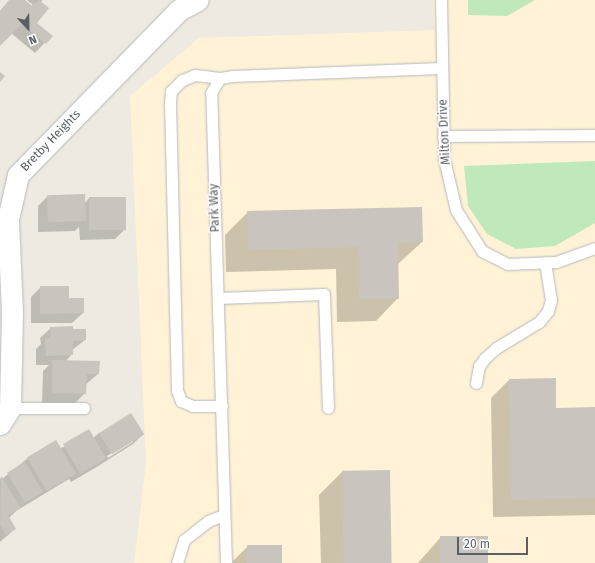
<!DOCTYPE html>
<style>
body{margin:0}
#map{position:relative;width:595px;height:563px;overflow:hidden;background:#eeeae1;font-family:"Fira Sans",sans-serif}
div>[style]{position:absolute}
[style*='--x']{left:calc(var(--x)*1px);top:calc(var(--y)*1px);width:calc(var(--w)*1px);rotate:calc(var(--a)*1deg)}
.commercial>*{inset:0;background:#fff2d6}
.green>*{inset:0;background:#bfe9bb}
.shadow>*{inset:0;background:#0003}
.building>*{inset:0;background:#c9c5be;transform-origin:0 0}
.roads{filter:drop-shadow(0 0 1px #b4b9bd) drop-shadow(0 0 1px #b4b9bd)}
.lane>*{height:11px;margin:-5.5px;padding:0 5.5px;transform-origin:5.5px;border-radius:5.5px;background:#fff}
.street>*{height:21px;margin:-10.5px;padding:0 10.5px;transform-origin:10.5px;border-radius:10.5px;background:#fff}
span{translate:-50% -50%;white-space:nowrap;text-align:center;line-height:1.15;-webkit-text-stroke:3px #fff;paint-order:stroke}
.street-label{font-size:12px;color:#5a5f64}
.north{position:absolute;left:8px;top:8px;width:40px;height:40px;-webkit-text-stroke:3px #fff;paint-order:stroke;rotate:158deg;font-size:11px;font-weight:700;line-height:16px;text-align:center;color:#5a5f64}
.north::after{content:'';display:block;margin:auto;width:14px;height:18px;background:#5a5f64;clip-path:polygon(50% 0,100% 100%,50% 72%,0 100%)}
.scale{position:absolute;left:457px;top:537px;width:71px;height:18px;box-sizing:border-box;border:2px solid #5a5f64;border-top:0;padding-left:5px;font-size:12px;line-height:14px;white-space:nowrap;color:#5a5f64;-webkit-text-stroke:3px #fff;paint-order:stroke}
</style>
<div id="map">
<div class="commercial">
<i style="clip-path:polygon(433px 0,595px 0,595px 563px,134px 563px,146px 463px,130px 96px,199px 38px,434px 30px)"></i>
</div>
<div class="green">
<i style="clip-path:polygon(468px 0,535px 0,507px 16px,468px 15px)"></i>
<i style="clip-path:polygon(595px 161px,595px 223px,555px 246px,516px 249px,487px 234px,468px 206px,464px 166px)"></i>
</div>
<div class="shadow">
<i style="clip-path:polygon(10px 0,24px 0,31px 6px,33px 5px,27px 0,42px 0,35px 23px,51px 36px,35px 53px,11px 33px,0 45px,0 11px)"></i>
<i style="clip-path:polygon(48px 196px,85px 203px,89px 198px,125px 229px,115px 239px,80px 240px,79px 227px,75px 231px,38px 232px,38px 206px)"></i>
<i style="clip-path:polygon(248px 212px,422px 242px,398px 264px,398px 298px,376px 321px,337px 322px,336px 269px,226px 272px,225px 235px)"></i>
<i style="clip-path:polygon(41px 287px,68px 299px,83px 313px,72px 323px,31px 323px,31px 297px)"></i>
<i style="clip-path:polygon(51px 328px,72px 330px,85px 340px,72px 350px,72px 354px,66px 361px,98px 374px,86px 384px,85px 393px,75px 403px,42px 403px,43px 371px,49px 365px,36px 365px,36px 349px,41px 344px,40px 338px)"></i>
<i style="clip-path:polygon(509px 380px,555px 409px,595px 408px,595px 515px,493px 517px,491px 398px)"></i>
<i style="clip-path:polygon(evenodd,99px 433px,143px 434px,133px 444px,95px 468px,71px 482px,69px 479px,16px 511px,9px 518px,15px 529px,0 542px,0 478px,2px 479px,28px 458px,93px 438px,99px 433px,133px 440px,133px 442px,108px 458px,107px 456px,133px 440px)"></i>
<i style="clip-path:polygon(342px 472px,391px 563px,321px 563px,319px 495px)"></i>
<i style="clip-path:polygon(440px 538px,487px 563px,418px 563px)"></i>
<i style="clip-path:polygon(247px 547px,281px 563px,231px 563px)"></i>
</div>
<div class="building">
<i style="clip-path:polygon(9px 0,25px 0,32px 6px,39px 0,49px 8px,37px 23px,53px 36px,46px 44px,22px 24px,0 46px,0 11px)"></i>
<i style="clip-path:polygon(0 72px,5px 76px,0 82px)"></i>
<i style="left:85px;top:194px;width:27px;height:38px;rotate:88deg"></i>
<i style="left:89px;top:197px;width:37px;height:33px"></i>
<i style="clip-path:polygon(422px 207px,423px 242px,398px 243px,399px 299px,359px 299px,358px 247px,248px 250px,247px 211px)"></i>
<i style="clip-path:polygon(40px 286px,69px 286px,69px 298px,84px 298px,84px 313px,40px 314px)"></i>
<i style="clip-path:polygon(73px 326px,73px 329px,86px 329px,86px 340px,73px 341px,73px 355px,46px 356px,45px 338px,50px 338px,50px 327px)"></i>
<i style="clip-path:polygon(52px 360px,100px 361px,99px 374px,87px 374px,86px 394px,52px 393px)"></i>
<i style="clip-path:polygon(556px 378px,556px 408px,595px 407px,595px 498px,511px 500px,509px 379px)"></i>
<i style="left:131px;top:413px;width:25px;height:38px;rotate:58deg"></i>
<i style="left:89px;top:429px;width:34px;height:30px;rotate:60deg"></i>
<i style="left:56px;top:440px;width:39px;height:34px;rotate:59deg"></i>
<i style="left:25px;top:462px;width:35px;height:21px;rotate:59deg"></i>
<i style="left:390px;top:470px;width:93px;height:48px;rotate:89deg"></i>
<i style="clip-path:polygon(1px 476px,21px 508px,8px 515px,16px 529px,6px 535px,0 525px)"></i>
<i style="left:488px;top:536px;width:27px;height:48px;rotate:90deg"></i>
<i style="left:282px;top:545px;width:18px;height:35px;rotate:90deg"></i>
</div>
<div class="roads">
<div class="lane">
<i style="--x:441;--y:0;--w:159;--a:88.9"></i>
<i style="--x:444;--y:159;--w:52;--a:76.8"></i>
<i style="--x:456;--y:210;--w:49;--a:57.6"></i>
<i style="--x:482;--y:251;--w:28;--a:27"></i>
<i style="--x:507;--y:264;--w:49;--a:-2.3"></i>
<i style="--x:556;--y:262;--w:41;--a:-19.7"></i>
<i style="--x:220;--y:78;--w:25;--a:-173"></i>
<i style="--x:195;--y:75;--w:14;--a:159"></i>
<i style="--x:182;--y:80;--w:16;--a:135"></i>
<i style="--x:171;--y:91;--w:12;--a:95"></i>
<i style="--x:170;--y:103;--w:287;--a:88.6"></i>
<i style="--x:177;--y:390;--w:12;--a:70"></i>
<i style="--x:181;--y:401;--w:13;--a:23"></i>
<i style="--x:193;--y:406;--w:29;--a:0"></i>
<i style="--x:443;--y:136;--w:152;--a:-0.4"></i>
<i style="--x:218;--y:298;--w:106;--a:-2.2"></i>
<i style="--x:324;--y:294;--w:114;--a:88"></i>
<i style="--x:476;--y:383;--w:17;--a:-80"></i>
<i style="--x:479;--y:366;--w:10;--a:-53"></i>
<i style="--x:485;--y:358;--w:15;--a:-42"></i>
<i style="--x:496;--y:348;--w:50;--a:-31.2"></i>
<i style="--x:539;--y:322;--w:14;--a:-51"></i>
<i style="--x:548;--y:311;--w:11;--a:-75"></i>
<i style="--x:551;--y:300;--w:38;--a:-99"></i>
<i style="--x:10;--y:408;--w:74;--a:0"></i>
<i style="--x:177;--y:563;--w:24;--a:-73"></i>
<i style="--x:184;--y:540;--w:31;--a:-38"></i>
<i style="--x:208;--y:521;--w:17;--a:-21"></i>
<i style="--x:226;--y:563;--w:470;--a:-91.8"></i>
<i style="--x:211;--y:93;--w:17;--a:-59"></i>
<i style="--x:220;--y:78;--w:12;--a:-9"></i>
<i style="--x:232;--y:76;--w:210;--a:-2.2"></i>
</div>
<div class="street">
<i style="--x:0;--y:424;--w:19;--a:-58"></i>
<i style="--x:10;--y:408;--w:96;--a:-88.8"></i>
<i style="--x:12;--y:312;--w:93;--a:-92.5"></i>
<i style="--x:8;--y:219;--w:45;--a:-77.2"></i>
<i style="--x:18;--y:175;--w:231;--a:-45.7"></i>
<i style="--x:179;--y:10;--w:21;--a:-28"></i>
</div>
</div>
<div class="street-label">
<span style="left:445px;top:132px;rotate:-93deg">Milton Drive</span>
<span style="left:51px;top:141px;rotate:-46deg">Bretby Heights</span>
<span style="left:215px;top:208px;rotate:-92deg">Park Way</span>
</div>
<div class="north">N</div>
<div class="scale">20 m</div>
</div>
